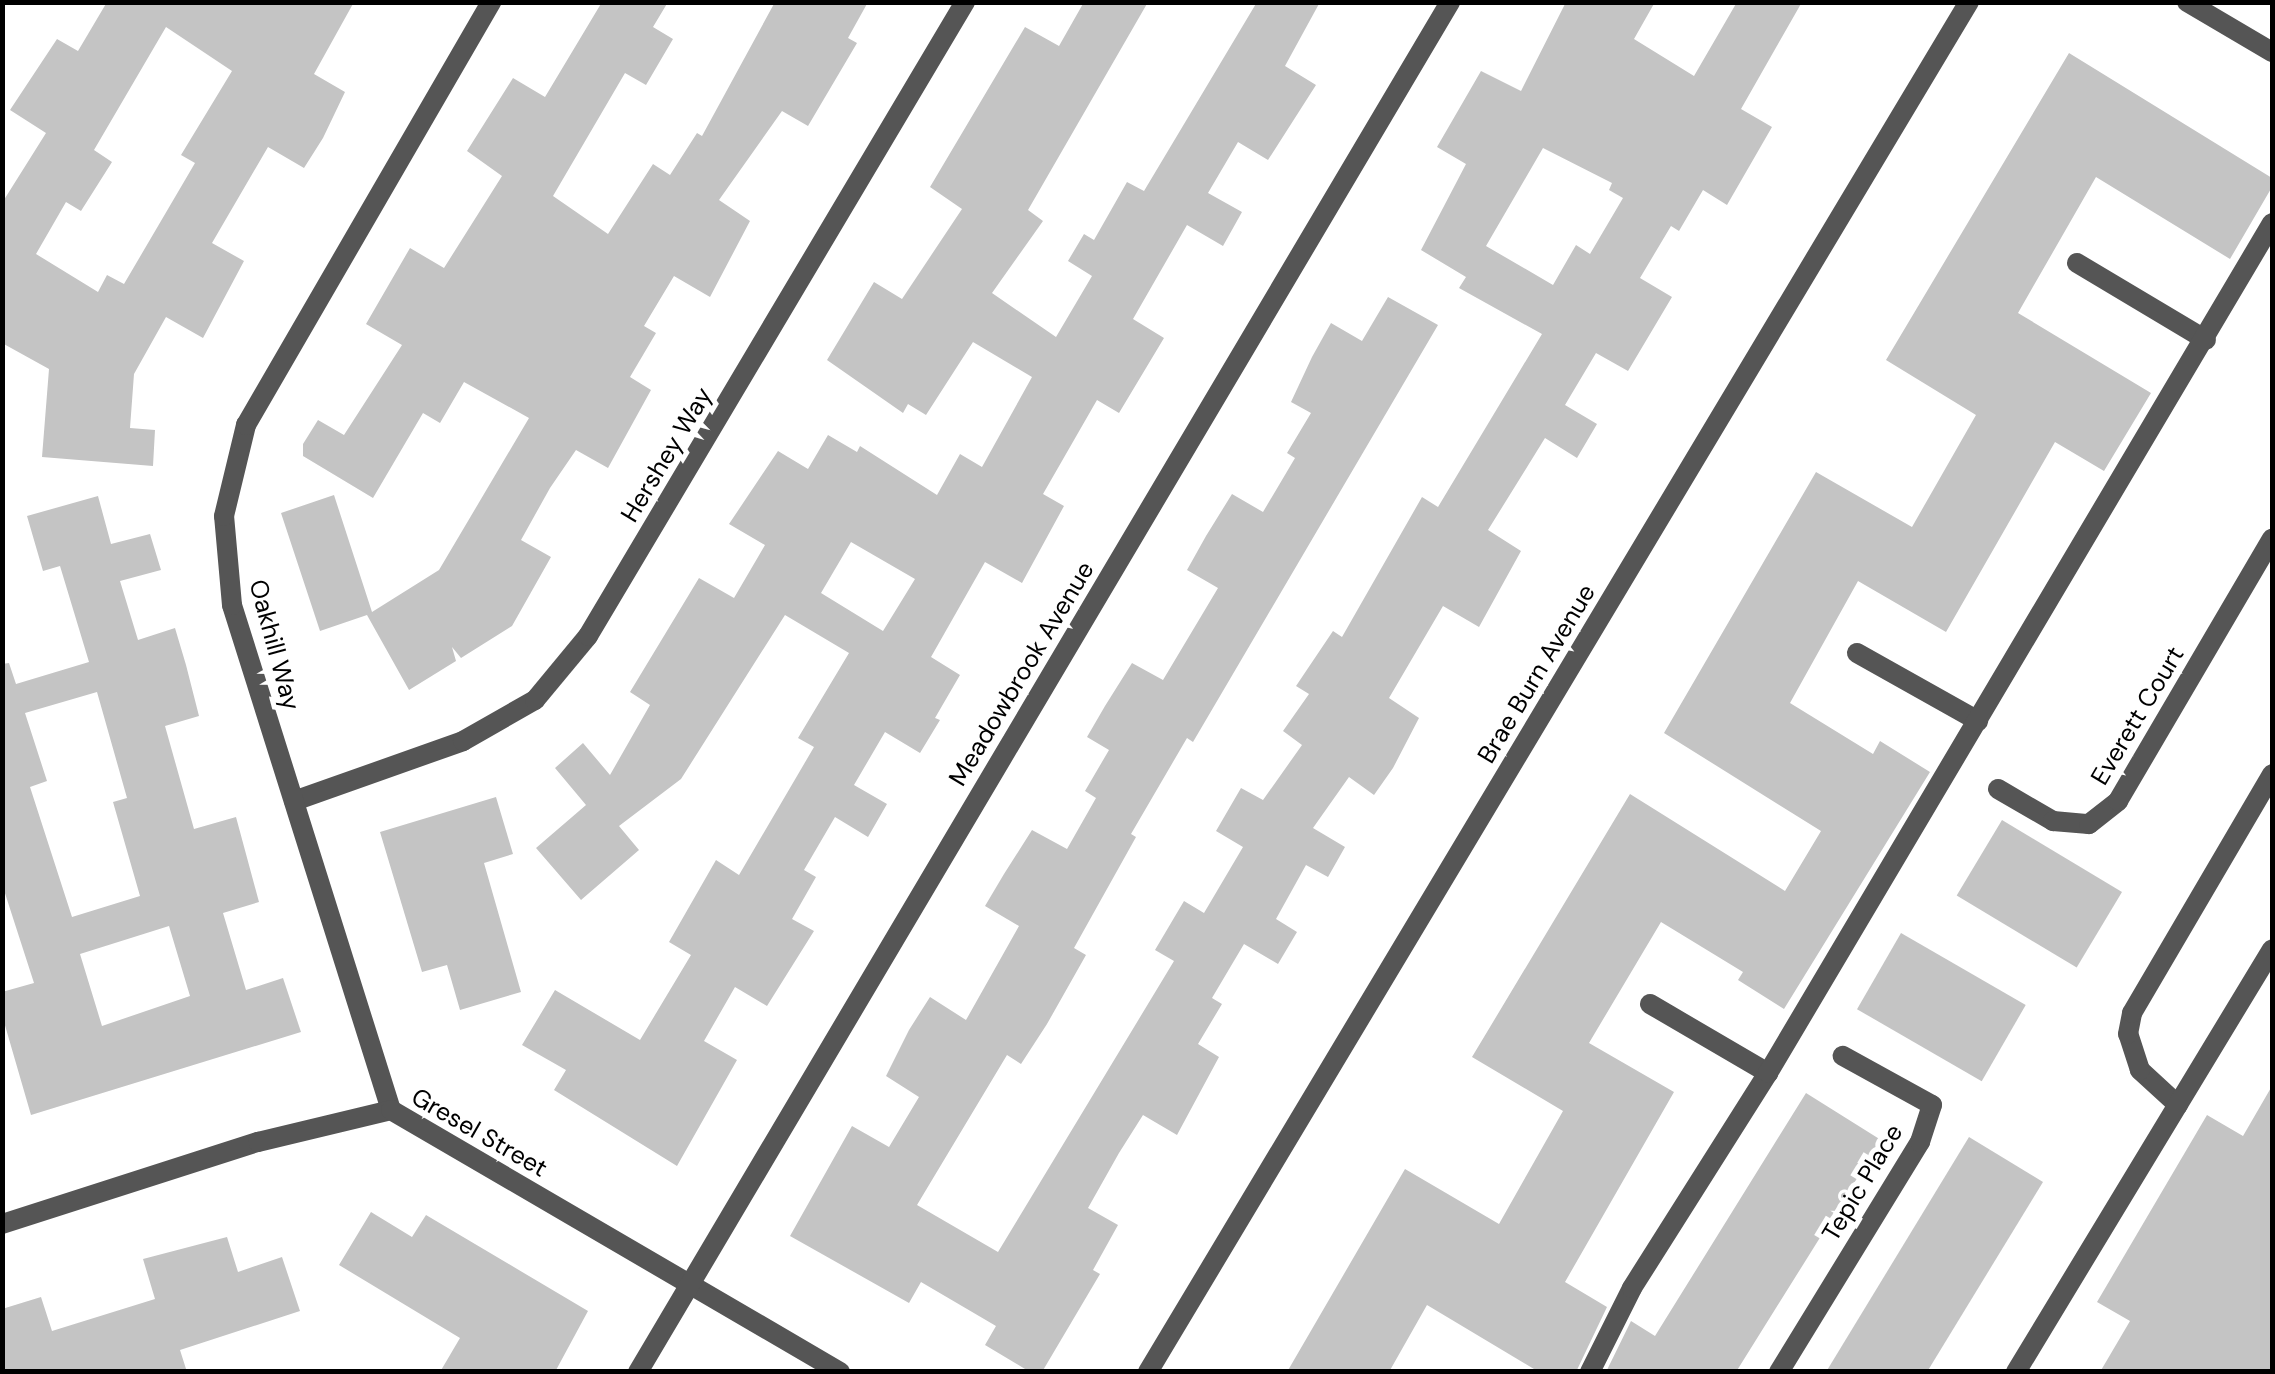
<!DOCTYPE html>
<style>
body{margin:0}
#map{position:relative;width:2275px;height:1374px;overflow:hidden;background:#fff;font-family:"DM Sans",sans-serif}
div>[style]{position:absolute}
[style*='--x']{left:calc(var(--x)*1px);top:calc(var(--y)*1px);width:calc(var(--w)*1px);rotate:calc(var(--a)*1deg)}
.building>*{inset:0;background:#c4c4c4;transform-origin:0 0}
.service>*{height:20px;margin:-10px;padding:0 10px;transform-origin:10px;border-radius:10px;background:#555}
.minor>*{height:20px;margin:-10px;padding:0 10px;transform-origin:10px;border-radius:10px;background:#555}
.tertiary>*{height:20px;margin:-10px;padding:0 10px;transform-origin:10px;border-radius:10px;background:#555}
span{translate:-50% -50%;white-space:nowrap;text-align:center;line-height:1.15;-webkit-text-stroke:10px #fff;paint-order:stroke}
.street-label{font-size:25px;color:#000}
.frame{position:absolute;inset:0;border:5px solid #000;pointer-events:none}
</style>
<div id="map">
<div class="building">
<i style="clip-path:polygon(evenodd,107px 2px,354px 2px,314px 74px,345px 92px,323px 138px,304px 168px,268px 147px,212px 243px,244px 261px,203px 338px,166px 317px,134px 374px,130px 428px,155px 430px,153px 466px,42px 457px,49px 369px,2px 343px,2px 203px,46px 133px,10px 110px,57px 39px,78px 51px,107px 2px,166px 27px,232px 71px,181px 155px,195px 163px,124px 284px,107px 275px,98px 292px,36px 254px,66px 202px,81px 211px,112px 162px,94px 150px,166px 27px)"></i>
<i style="clip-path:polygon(602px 2px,668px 2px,653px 27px,673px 39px,646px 85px,625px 73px,553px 196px,608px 234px,653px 164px,670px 175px,697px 133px,702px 136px,775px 2px,868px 2px,848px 38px,857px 43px,808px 126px,782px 111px,719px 200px,750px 221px,710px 297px,674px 276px,644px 326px,656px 333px,630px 377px,651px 390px,608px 468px,576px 450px,550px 488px,521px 540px,551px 557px,512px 626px,461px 658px,452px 647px,456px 661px,409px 690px,367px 615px,320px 631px,281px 513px,334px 495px,372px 612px,439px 570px,529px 418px,464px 382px,440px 423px,423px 413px,373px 498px,303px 456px,303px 444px,318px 420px,344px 435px,402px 345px,366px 324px,410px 248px,444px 268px,502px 176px,467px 151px,513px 78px,545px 97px)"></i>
<i style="clip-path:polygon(evenodd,1084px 2px,1148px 2px,1028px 210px,1043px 221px,992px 293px,1056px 337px,1092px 276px,1068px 261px,1084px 234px,1094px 240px,1127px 182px,1144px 191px,1257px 2px,1320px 2px,1285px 66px,1316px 85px,1268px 160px,1238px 142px,1208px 193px,1242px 212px,1223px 246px,1187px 225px,1133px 319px,1164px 338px,1119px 413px,1097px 400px,1043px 494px,1064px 506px,1022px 583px,985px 562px,931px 657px,960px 675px,935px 718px,940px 720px,920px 753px,885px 732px,854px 785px,887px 804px,868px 837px,835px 817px,804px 870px,816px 877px,792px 919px,814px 931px,767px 1006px,735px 987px,704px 1041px,737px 1060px,677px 1166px,554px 1090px,566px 1070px,522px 1045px,555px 990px,640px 1040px,691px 955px,669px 942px,716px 860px,739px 875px,814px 747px,798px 738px,849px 653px,785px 615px,681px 779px,619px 826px,639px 850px,581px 900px,536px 848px,586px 805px,555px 768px,583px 743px,610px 775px,650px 705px,630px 692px,699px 578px,734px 598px,765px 545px,729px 524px,778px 451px,808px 469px,828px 435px,857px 452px,860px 446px,937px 495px,960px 454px,982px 467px,1032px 377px,973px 342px,926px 415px,908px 404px,903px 413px,827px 360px,874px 282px,902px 299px,962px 209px,930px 187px,1025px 27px,1059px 46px,1084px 2px,851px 542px,915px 579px,883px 631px,821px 593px,851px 542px)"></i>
<i style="clip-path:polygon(evenodd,1566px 2px,1655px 2px,1634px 39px,1694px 76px,1737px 2px,1802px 2px,1741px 109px,1772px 127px,1727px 205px,1703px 190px,1679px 231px,1671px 226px,1640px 278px,1672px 297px,1628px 371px,1596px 353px,1565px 405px,1597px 424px,1577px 458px,1545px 438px,1488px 530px,1521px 551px,1479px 627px,1443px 606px,1389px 698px,1419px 718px,1393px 768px,1374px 795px,1349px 777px,1313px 828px,1345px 847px,1328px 877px,1306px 865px,1276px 919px,1297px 932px,1278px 964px,1244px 944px,1212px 998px,1222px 1004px,1198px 1044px,1219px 1057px,1177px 1135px,1143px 1115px,1119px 1153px,1088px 1208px,1118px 1225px,1093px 1270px,1100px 1274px,1042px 1372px,1030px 1372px,985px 1345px,996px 1326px,921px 1282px,909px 1303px,790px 1236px,852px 1126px,889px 1147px,919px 1097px,886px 1076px,909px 1030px,930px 997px,966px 1020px,1019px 926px,985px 906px,1004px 874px,1032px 830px,1067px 849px,1096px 798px,1085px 791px,1109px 750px,1087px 737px,1105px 706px,1132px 663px,1163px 680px,1218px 588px,1187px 570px,1206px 536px,1232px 494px,1263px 512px,1295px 458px,1287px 453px,1311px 413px,1291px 402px,1312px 357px,1331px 323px,1362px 341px,1388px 297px,1438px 325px,1193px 742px,1187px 738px,1131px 834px,1136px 837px,1074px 948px,1086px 955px,1047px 1024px,1021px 1064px,1007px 1055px,917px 1205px,998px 1252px,1174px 961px,1155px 950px,1184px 901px,1204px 913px,1243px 847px,1216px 831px,1241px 788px,1263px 800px,1302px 745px,1283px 731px,1309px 694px,1296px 686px,1333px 631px,1342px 637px,1422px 497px,1438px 507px,1542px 334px,1459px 288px,1466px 277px,1421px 250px,1466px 164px,1437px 147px,1481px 71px,1521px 91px,1566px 2px,1543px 148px,1612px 183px,1609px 190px,1623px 198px,1590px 254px,1576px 245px,1553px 285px,1486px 246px,1543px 148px)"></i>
<i style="clip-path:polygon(2069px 53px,2272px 178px,2272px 187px,2230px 259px,2096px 177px,2018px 313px,2151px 393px,2104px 471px,2055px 442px,1946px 632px,1858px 581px,1790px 703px,1873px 754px,1880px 741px,1930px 772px,1784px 1009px,1738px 980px,1743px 972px,1661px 922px,1589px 1043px,1674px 1092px,1565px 1282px,1607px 1307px,1576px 1372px,1539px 1372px,1427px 1305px,1389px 1372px,1287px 1372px,1405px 1169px,1499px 1224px,1563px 1111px,1472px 1057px,1630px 794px,1785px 891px,1821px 831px,1664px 733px,1816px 472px,1912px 527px,1976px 415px,1886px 360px)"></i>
<i style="clip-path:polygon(evenodd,98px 496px,111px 544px,150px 534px,161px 570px,120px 581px,138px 640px,175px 628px,186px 665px,199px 716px,165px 726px,194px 829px,236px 817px,259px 902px,223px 913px,246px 990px,283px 978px,301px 1032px,31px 1115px,2px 1015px,2px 992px,34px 983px,2px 884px,2px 664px,9px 663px,16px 684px,89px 662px,60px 566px,43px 571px,27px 516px,98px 496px,97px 692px,127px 798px,113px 802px,140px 896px,72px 917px,30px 787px,47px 781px,25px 713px,97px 692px,98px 496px,169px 926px,190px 996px,102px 1026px,80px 954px,169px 926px)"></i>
<i style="clip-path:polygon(496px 797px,513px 854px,484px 863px,521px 992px,460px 1010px,447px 965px,422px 972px,380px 832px)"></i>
<i style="left:2002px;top:820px;width:140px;height:88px;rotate:31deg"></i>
<i style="left:1901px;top:933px;width:144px;height:88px;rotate:30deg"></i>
<i style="clip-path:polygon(2272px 1086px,2272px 1372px,2100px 1372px,2130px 1321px,2097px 1302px,2207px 1115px,2243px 1136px)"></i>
<i style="clip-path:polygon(1806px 1093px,1881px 1140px,1736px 1372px,1606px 1372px,1631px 1321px,1655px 1336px)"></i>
<i style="clip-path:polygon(1969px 1137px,2043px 1182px,1927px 1372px,1826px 1372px)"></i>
<i style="clip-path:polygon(371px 1212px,412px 1237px,426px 1215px,588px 1311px,555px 1372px,440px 1372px,460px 1338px,339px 1265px)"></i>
<i style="clip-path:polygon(227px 1237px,238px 1272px,282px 1257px,300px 1311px,180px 1350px,187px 1372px,2px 1372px,2px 1309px,41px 1297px,52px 1331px,155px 1299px,143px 1259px)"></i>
</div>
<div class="service">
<i style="--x:2077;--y:263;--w:150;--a:30.8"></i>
<i style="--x:1857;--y:653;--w:139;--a:29.3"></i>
<i style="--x:1998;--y:789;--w:64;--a:30.2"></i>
<i style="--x:2053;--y:821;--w:36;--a:5"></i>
<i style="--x:2089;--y:824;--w:37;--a:-38"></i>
<i style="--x:2118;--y:801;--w:304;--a:-59.6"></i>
<i style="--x:1650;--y:1004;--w:137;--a:30.3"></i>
<i style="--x:2178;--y:1105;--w:52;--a:-137.4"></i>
<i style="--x:2140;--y:1070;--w:38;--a:-108"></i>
<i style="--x:2128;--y:1034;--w:21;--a:-79"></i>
<i style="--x:2132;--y:1013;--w:277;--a:-59.6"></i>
<i style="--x:1590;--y:1372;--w:94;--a:-63.4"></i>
<i style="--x:1632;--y:1288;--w:254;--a:-57.7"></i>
<i style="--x:1768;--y:1073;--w:988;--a:-59.33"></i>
<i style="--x:1779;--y:1372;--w:270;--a:-58.5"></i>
<i style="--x:1920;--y:1142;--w:39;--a:-72"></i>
<i style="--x:1932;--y:1105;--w:102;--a:-151.2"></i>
<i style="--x:2016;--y:1372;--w:494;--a:-58.8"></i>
</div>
<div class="minor">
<i style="--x:294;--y:801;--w:179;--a:-19.5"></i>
<i style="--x:463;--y:741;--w:83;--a:-29.7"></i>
<i style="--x:535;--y:700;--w:83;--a:-50.4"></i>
<i style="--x:588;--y:636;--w:738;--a:-59.26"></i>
<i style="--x:391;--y:1110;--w:529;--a:-107.48"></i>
<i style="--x:232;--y:605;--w:89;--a:-95.1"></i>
<i style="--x:224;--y:516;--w:94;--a:-76.4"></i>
<i style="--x:246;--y:425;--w:489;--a:-59.9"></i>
<i style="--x:2;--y:1224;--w:269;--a:-17.8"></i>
<i style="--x:258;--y:1142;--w:137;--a:-13.5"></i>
<i style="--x:391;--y:1110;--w:520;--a:30.26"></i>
<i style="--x:638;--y:1372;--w:1593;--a:-59.34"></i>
</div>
<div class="tertiary">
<i style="--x:2187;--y:2;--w:99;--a:30.5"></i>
<i style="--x:1148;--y:1372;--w:1597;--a:-59.07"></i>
</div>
<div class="street-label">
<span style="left:667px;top:455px;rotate:-59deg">Hershey Way</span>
<span style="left:274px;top:645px;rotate:75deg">Oakhill Way</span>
<span style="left:1022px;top:674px;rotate:-59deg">Meadowbrook Avenue</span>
<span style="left:1537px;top:674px;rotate:-59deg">Brae Burn Avenue</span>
<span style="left:2138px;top:716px;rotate:-59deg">Everett Court</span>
<span style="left:479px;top:1133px;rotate:30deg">Gresel Street</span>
<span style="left:1863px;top:1183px;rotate:-59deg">Tepic Place</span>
</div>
<div class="frame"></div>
</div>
